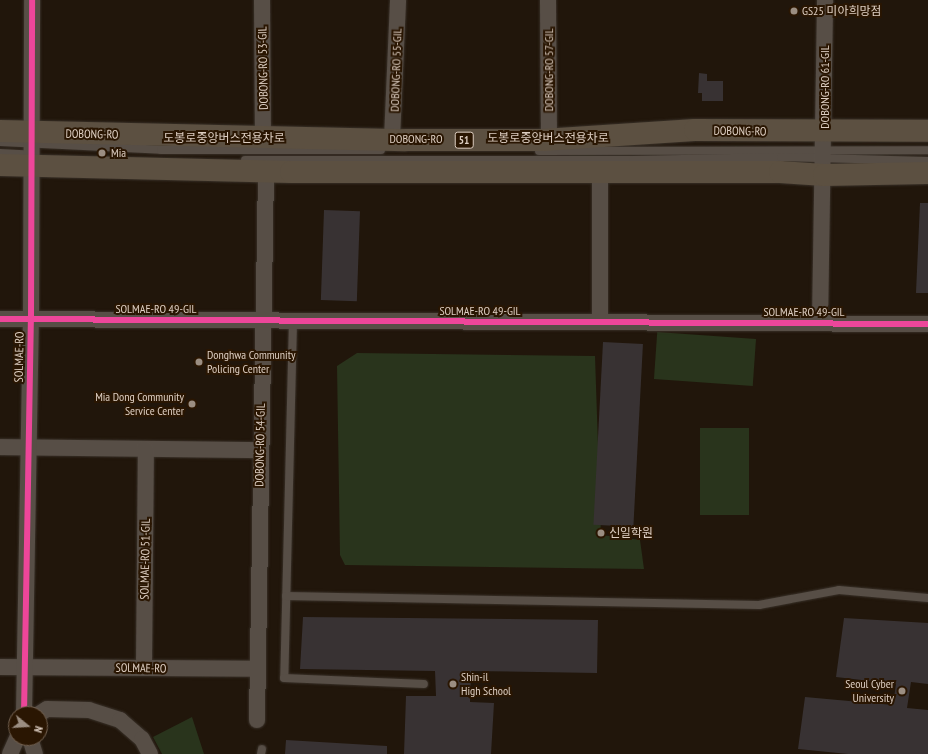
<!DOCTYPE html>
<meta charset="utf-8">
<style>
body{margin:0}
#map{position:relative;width:928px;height:754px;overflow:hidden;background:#21160b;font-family:"PT Sans Narrow","Noto Sans KR",sans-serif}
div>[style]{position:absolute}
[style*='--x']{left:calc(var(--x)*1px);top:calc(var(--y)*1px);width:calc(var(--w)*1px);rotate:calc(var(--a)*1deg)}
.green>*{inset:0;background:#29341c;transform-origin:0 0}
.building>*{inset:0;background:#383233;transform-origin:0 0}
.roads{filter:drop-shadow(0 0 1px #393129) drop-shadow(0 0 1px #393129)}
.lane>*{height:8px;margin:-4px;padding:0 4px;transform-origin:4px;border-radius:4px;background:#574e46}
.street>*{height:16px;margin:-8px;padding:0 8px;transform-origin:8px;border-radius:8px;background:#574e46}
.primary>*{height:22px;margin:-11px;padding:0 11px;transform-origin:11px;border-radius:11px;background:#5c5041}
.cycleway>*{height:6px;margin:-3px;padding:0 3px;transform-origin:3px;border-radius:3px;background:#ed469a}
.dots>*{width:11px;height:11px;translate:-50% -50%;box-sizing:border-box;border:2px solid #2a1602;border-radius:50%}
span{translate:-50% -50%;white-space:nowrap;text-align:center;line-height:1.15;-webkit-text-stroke:4px #2a1602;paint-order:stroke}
.shield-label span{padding:1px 3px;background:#2a1602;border:1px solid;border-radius:3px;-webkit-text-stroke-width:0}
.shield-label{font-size:11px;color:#ddcec2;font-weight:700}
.poi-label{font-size:12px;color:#ddcec2}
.left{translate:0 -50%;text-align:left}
.right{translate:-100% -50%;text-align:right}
.street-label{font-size:12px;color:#ddcec2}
.north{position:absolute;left:8px;top:706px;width:40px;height:40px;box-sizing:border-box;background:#2a1602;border:1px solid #72604f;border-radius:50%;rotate:108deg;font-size:11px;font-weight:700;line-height:16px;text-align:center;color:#ddcec2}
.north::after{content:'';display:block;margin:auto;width:14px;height:18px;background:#9b8e82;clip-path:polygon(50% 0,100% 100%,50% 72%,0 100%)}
</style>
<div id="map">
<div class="green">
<i style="left:756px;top:339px;width:47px;height:99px;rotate:94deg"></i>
<i style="clip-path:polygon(357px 353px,595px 356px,601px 535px,640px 540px,644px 569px,345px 565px,340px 555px,337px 366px)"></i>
<i style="left:700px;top:428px;width:49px;height:87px"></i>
<i style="clip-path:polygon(192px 717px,204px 754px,162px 754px,153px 737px)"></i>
</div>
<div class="building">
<i style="clip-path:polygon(699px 73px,707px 74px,707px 81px,723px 81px,723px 101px,702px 101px,702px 93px,698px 93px)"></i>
<i style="clip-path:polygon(920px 203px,928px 203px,928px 293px,916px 293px)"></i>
<i style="left:324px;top:210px;width:36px;height:90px;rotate:2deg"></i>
<i style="left:603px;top:342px;width:40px;height:183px;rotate:3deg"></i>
<i style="clip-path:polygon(303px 617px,598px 620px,597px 673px,471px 671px,470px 702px,494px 703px,491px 754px,404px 754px,406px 696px,436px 696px,435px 671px,300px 669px)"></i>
<i style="clip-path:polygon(844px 618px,928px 623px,928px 684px,911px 682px,907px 708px,928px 710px,928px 754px,848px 754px,798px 749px,805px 697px,893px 705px,896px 684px,836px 677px)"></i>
<i style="clip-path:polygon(286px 740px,387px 746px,387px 754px,285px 754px)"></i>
</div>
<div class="roads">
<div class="lane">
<i style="--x:0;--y:142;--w:161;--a:2.8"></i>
<i style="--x:161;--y:150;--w:220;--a:0"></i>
<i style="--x:539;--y:151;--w:389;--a:-0.1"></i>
<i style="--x:0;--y:153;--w:33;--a:3"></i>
<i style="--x:245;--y:160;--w:388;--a:0"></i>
<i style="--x:633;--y:160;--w:148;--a:-1.2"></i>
<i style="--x:781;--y:157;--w:147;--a:1.6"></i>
<i style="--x:293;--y:321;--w:357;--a:91.4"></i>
<i style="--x:284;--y:678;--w:140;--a:2.5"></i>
<i style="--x:286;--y:596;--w:473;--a:1.1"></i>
<i style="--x:759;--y:605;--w:81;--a:-10.6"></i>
<i style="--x:839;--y:590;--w:89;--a:5.1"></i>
<i style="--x:261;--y:754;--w:5;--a:-79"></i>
</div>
<div class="street">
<i style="--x:262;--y:0;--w:137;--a:89.6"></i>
<i style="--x:548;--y:0;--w:139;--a:89.6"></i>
<i style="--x:392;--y:139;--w:139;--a:-87.5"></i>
<i style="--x:0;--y:319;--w:928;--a:0.31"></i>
<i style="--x:600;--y:322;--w:149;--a:-90"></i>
<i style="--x:820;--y:323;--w:323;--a:-89.1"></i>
<i style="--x:0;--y:447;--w:260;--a:0.7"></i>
<i style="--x:0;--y:667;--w:257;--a:0.4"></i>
<i style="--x:144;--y:668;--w:219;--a:-89.5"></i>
<i style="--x:24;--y:714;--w:395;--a:-89"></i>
<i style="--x:31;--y:319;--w:319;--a:-89.8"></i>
<i style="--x:39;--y:714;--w:9;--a:-32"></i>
<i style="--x:47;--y:709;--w:42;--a:1.4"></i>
<i style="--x:89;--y:710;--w:33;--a:18"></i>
<i style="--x:120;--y:720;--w:29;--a:41"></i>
<i style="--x:142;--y:739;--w:17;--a:62"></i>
<i style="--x:257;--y:720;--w:549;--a:-89.06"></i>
<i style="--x:30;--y:738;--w:17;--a:73"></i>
<i style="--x:10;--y:754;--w:17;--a:-66"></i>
</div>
<div class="primary">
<i style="--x:0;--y:131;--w:405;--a:1.3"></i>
<i style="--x:405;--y:140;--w:138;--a:0"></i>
<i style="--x:543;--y:140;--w:152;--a:-3.8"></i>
<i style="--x:695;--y:130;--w:233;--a:0.2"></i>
<i style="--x:0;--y:165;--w:291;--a:1.4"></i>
<i style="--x:291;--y:172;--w:489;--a:0"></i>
<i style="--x:780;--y:172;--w:44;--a:3.9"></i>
<i style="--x:824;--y:175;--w:104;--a:-1.1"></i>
</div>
</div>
<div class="cycleway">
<i style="--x:0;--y:319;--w:928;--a:0.31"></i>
<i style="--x:24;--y:714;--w:395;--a:-89"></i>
<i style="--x:31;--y:319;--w:319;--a:-89.8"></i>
</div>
<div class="dots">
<i style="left:794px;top:11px;background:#9b8e82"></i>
<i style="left:102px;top:153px;background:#9b8e82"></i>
<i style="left:199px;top:362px;background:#9b8e82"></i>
<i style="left:192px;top:404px;background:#9b8e82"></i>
<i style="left:601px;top:533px;background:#9b8e82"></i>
<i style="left:453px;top:684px;background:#9b8e82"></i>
<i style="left:902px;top:691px;background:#9b8e82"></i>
</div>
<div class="shield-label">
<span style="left:464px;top:140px">51</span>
</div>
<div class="poi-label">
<span class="left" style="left:802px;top:11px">GS25 미아희망점</span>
<span class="left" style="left:111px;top:153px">Mia</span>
<span class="left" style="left:207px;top:362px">Donghwa Community<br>Policing Center</span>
<span class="right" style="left:184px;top:404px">Mia Dong Community<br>Service Center</span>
<span class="left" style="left:609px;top:533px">신일학원</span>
<span class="left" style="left:461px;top:684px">Shin-il<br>High School</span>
<span class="right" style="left:894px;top:691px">Seoul Cyber<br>University</span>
</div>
<div class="street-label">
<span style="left:263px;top:68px;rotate:-91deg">DOBONG-RO 53-GIL</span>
<span style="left:396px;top:70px;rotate:-88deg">DOBONG-RO 55-GIL</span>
<span style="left:549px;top:70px;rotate:-90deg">DOBONG-RO 57-GIL</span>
<span style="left:825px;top:87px;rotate:-90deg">DOBONG-RO 61-GIL</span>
<span style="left:740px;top:131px;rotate:1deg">DOBONG-RO</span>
<span style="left:92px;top:134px;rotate:1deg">DOBONG-RO</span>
<span style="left:224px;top:138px">도봉로중앙버스전용차로</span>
<span style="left:548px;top:138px">도봉로중앙버스전용차로</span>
<span style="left:416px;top:139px">DOBONG-RO</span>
<span style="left:156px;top:309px">SOLMAE-RO 49-GIL</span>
<span style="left:480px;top:311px">SOLMAE-RO 49-GIL</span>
<span style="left:804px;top:312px">SOLMAE-RO 49-GIL</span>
<span style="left:19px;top:357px;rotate:-89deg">SOLMAE-RO</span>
<span style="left:260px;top:445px;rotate:-89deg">DOBONG-RO 54-GIL</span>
<span style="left:145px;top:559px;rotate:-89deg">SOLMAE-RO 51-GIL</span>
<span style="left:141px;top:668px;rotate:1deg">SOLMAE-RO</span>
</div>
<div class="north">N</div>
</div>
